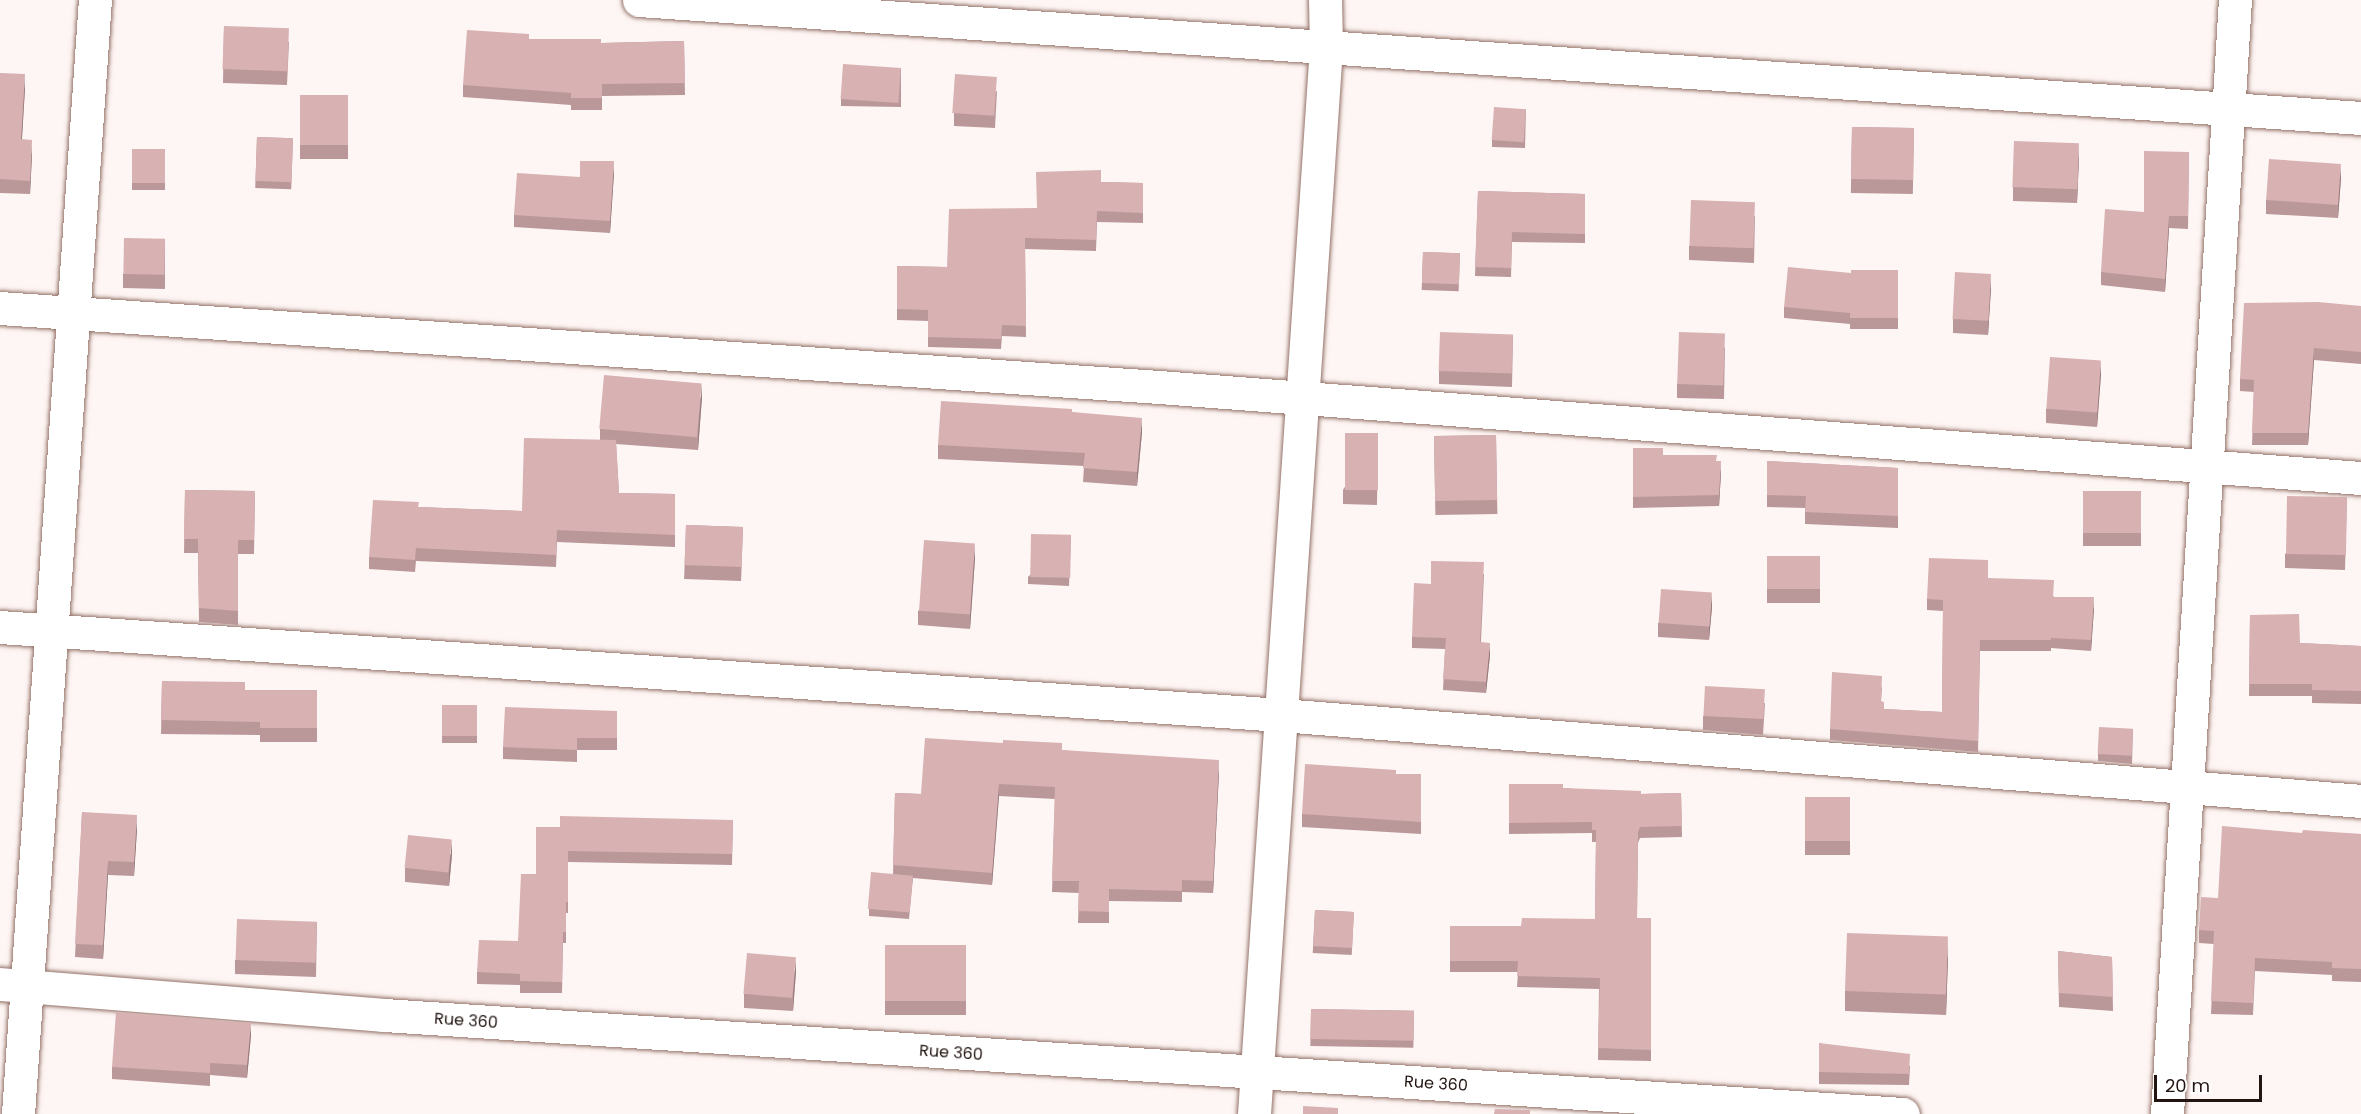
<!DOCTYPE html>
<style>
body{margin:0}
#map{position:relative;width:2361px;height:1114px;overflow:hidden;background:#fef6f4;font-family:Poppins,sans-serif}
div>[style]{position:absolute}
[style*='--x']{left:calc(var(--x)*1px);top:calc(var(--y)*1px);width:calc(var(--w)*1px);rotate:calc(var(--a)*1deg)}
.roads{filter:drop-shadow(0 0 2px #947268) drop-shadow(0 0 2px #947268)}
.minor>*{height:33px;margin:-16.5px;padding:0 16.5px;transform-origin:16.5px;border-radius:16.5px;background:#fff}
.wall>*{inset:0;background:#ba989a;transform-origin:0 0}
.shaded-wall>*{inset:0;background:#977c7d}
.building>*{inset:0;background:#d8b1b3;transform-origin:0 0}
span{translate:-50% -50%;white-space:nowrap;text-align:center;line-height:1.15;-webkit-text-stroke:4.5px #fff;paint-order:stroke}
.street-label{font-size:16px;color:#221511}
.scale{position:absolute;left:2154px;top:1075px;width:108px;height:27px;box-sizing:border-box;border:3px solid #221511;border-top:0;padding-left:8px;font-size:18px;line-height:21px;white-space:nowrap;color:#221511;-webkit-text-stroke:4px #fff;paint-order:stroke}
</style>
<div id="map">
<div class="roads">
<div class="minor">
<i style="--x:639;--y:0;--w:1726;--a:3.92"></i>
<i style="--x:0;--y:308;--w:1162;--a:3.9"></i>
<i style="--x:1159;--y:387;--w:1205;--a:4.33"></i>
<i style="--x:0;--y:627;--w:1284;--a:3.93"></i>
<i style="--x:1281;--y:715;--w:1083;--a:4.55"></i>
<i style="--x:0;--y:984;--w:385;--a:4.6"></i>
<i style="--x:384;--y:1015;--w:1522;--a:3.73"></i>
<i style="--x:18;--y:1114;--w:1117;--a:-86.05"></i>
<i style="--x:1254;--y:1114;--w:1069;--a:-86.14"></i>
<i style="--x:1326;--y:47;--w:47;--a:-91.2"></i>
<i style="--x:2167;--y:1114;--w:1116;--a:-86.51"></i>
</div>
</div>
<div class="wall">
<i style="clip-path:polygon(224px 26px,289px 42px,287px 85px,223px 83px)"></i>
<i style="clip-path:polygon(529px 39px,601px 43px,684px 41px,685px 95px,602px 96px,602px 110px,571px 110px,571px 105px,463px 97px,463px 85px)"></i>
<i style="clip-path:polygon(901px 68px,901px 107px,841px 106px,841px 99px)"></i>
<i style="clip-path:polygon(0 73px,25px 88px,22px 139px,32px 154px,30px 194px,0 193px)"></i>
<i style="clip-path:polygon(997px 91px,995px 128px,954px 126px,954px 113px)"></i>
<i style="left:300px;top:95px;width:48px;height:64px"></i>
<i style="clip-path:polygon(1526px 109px,1525px 148px,1492px 147px,1492px 140px)"></i>
<i style="left:1852px;top:127px;width:62px;height:66px;rotate:1deg"></i>
<i style="left:257px;top:137px;width:36px;height:51px;rotate:2deg"></i>
<i style="left:132px;top:149px;width:33px;height:41px"></i>
<i style="clip-path:polygon(2189px 152px,2188px 229px,2169px 228px,2165px 292px,2101px 285px,2101px 272px,2144px 212px)"></i>
<i style="clip-path:polygon(2079px 157px,2077px 203px,2013px 201px,2013px 187px)"></i>
<i style="clip-path:polygon(614px 173px,610px 233px,514px 227px,514px 215px,580px 177px)"></i>
<i style="clip-path:polygon(2341px 178px,2338px 218px,2266px 214px,2266px 200px)"></i>
<i style="clip-path:polygon(1101px 182px,1143px 183px,1143px 223px,1097px 222px,1096px 251px,1025px 249px,1026px 337px,1002px 336px,1001px 349px,928px 347px,928px 321px,897px 320px,897px 266px,947px 267px,1037px 208px)"></i>
<i style="clip-path:polygon(1478px 191px,1585px 194px,1585px 243px,1512px 242px,1511px 277px,1475px 276px)"></i>
<i style="clip-path:polygon(1755px 216px,1754px 263px,1689px 260px,1689px 246px)"></i>
<i style="clip-path:polygon(165px 239px,165px 289px,123px 288px,123px 274px)"></i>
<i style="left:1423px;top:252px;width:37px;height:38px;rotate:2deg"></i>
<i style="clip-path:polygon(1898px 270px,1898px 329px,1850px 329px,1850px 324px,1784px 318px,1784px 307px,1851px 273px)"></i>
<i style="clip-path:polygon(1991px 288px,1988px 335px,1953px 333px,1953px 319px)"></i>
<i style="clip-path:polygon(2361px 306px,2361px 364px,2314px 360px,2308px 445px,2252px 445px,2254px 392px,2240px 391px,2240px 379px)"></i>
<i style="clip-path:polygon(1513px 335px,1512px 387px,1439px 384px,1439px 371px)"></i>
<i style="clip-path:polygon(1725px 347px,1724px 399px,1677px 398px,1677px 384px)"></i>
<i style="clip-path:polygon(2101px 374px,2097px 427px,2046px 423px,2046px 409px)"></i>
<i style="clip-path:polygon(702px 397px,698px 450px,616px 444px,619px 493px,675px 494px,675px 547px,557px 542px,556px 567px,416px 561px,415px 572px,369px 569px,369px 557px,419px 507px,522px 511px,600px 440px,600px 429px)"></i>
<i style="clip-path:polygon(1072px 412px,1142px 432px,1137px 486px,1083px 482px,1084px 466px,938px 459px,938px 445px)"></i>
<i style="clip-path:polygon(1378px 433px,1377px 505px,1343px 504px,1343px 490px)"></i>
<i style="left:1496px;top:435px;width:79px;height:62px;rotate:89deg"></i>
<i style="clip-path:polygon(1633px 448px,1663px 455px,1716px 461px,1721px 472px,1719px 506px,1633px 508px)"></i>
<i style="clip-path:polygon(1767px 461px,1898px 468px,1898px 528px,1805px 524px,1805px 508px,1767px 507px)"></i>
<i style="clip-path:polygon(185px 490px,255px 491px,254px 554px,238px 554px,238px 625px,199px 622px,198px 553px,184px 553px)"></i>
<i style="left:2083px;top:491px;width:58px;height:55px"></i>
<i style="clip-path:polygon(2347px 497px,2345px 570px,2285px 568px,2285px 554px)"></i>
<i style="left:686px;top:525px;width:57px;height:54px;rotate:2deg"></i>
<i style="clip-path:polygon(1071px 535px,1069px 586px,1028px 584px,1028px 577px)"></i>
<i style="left:1767px;top:556px;width:53px;height:47px"></i>
<i style="clip-path:polygon(975px 558px,970px 629px,918px 625px,918px 611px)"></i>
<i style="clip-path:polygon(1484px 574px,1481px 642px,1490px 655px,1486px 693px,1443px 690px,1445px 649px,1412px 648px,1412px 637px,1431px 584px)"></i>
<i style="clip-path:polygon(1988px 578px,2094px 608px,2091px 651px,2051px 648px,2051px 651px,1980px 651px,1978px 752px,1830px 740px,1830px 729px,1882px 687px,1881px 701px,1884px 709px,1942px 712px,1943px 611px,1927px 610px,1927px 599px)"></i>
<i style="clip-path:polygon(1712px 607px,1709px 640px,1658px 637px,1658px 623px)"></i>
<i style="clip-path:polygon(2250px 615px,2300px 643px,2361px 646px,2361px 704px,2312px 703px,2312px 696px,2249px 696px)"></i>
<i style="clip-path:polygon(162px 681px,245px 690px,317px 690px,317px 742px,260px 742px,260px 735px,161px 734px)"></i>
<i style="clip-path:polygon(1765px 703px,1763px 735px,1703px 730px,1703px 716px)"></i>
<i style="left:442px;top:705px;width:35px;height:38px"></i>
<i style="clip-path:polygon(617px 711px,617px 750px,577px 750px,577px 762px,503px 759px,503px 747px)"></i>
<i style="clip-path:polygon(2133px 729px,2132px 764px,2098px 761px,2098px 754px)"></i>
<i style="clip-path:polygon(1062px 750px,1219px 772px,1213px 893px,1182px 892px,1182px 902px,1109px 901px,1109px 923px,1078px 923px,1079px 893px,1052px 892px,1055px 799px,999px 796px,992px 885px,913px 878px,909px 919px,869px 916px,869px 909px,893px 874px,895px 793px,921px 794px)"></i>
<i style="clip-path:polygon(1396px 774px,1421px 774px,1421px 834px,1302px 827px,1302px 814px)"></i>
<i style="clip-path:polygon(1509px 784px,1641px 794px,1681px 793px,1682px 837px,1640px 838px,1638px 843px,1637px 918px,1651px 918px,1651px 1061px,1598px 1060px,1599px 989px,1517px 987px,1518px 972px,1450px 972px,1450px 926px,1521px 926px,1595px 919px,1596px 842px,1592px 842px,1592px 833px,1509px 834px)"></i>
<i style="left:1805px;top:797px;width:45px;height:58px"></i>
<i style="clip-path:polygon(82px 812px,137px 829px,134px 876px,108px 875px,103px 959px,75px 957px)"></i>
<i style="clip-path:polygon(733px 820px,732px 865px,568px 862px,568px 913px,566px 913px,566px 943px,563px 943px,562px 993px,520px 993px,520px 985px,477px 984px,477px 972px,518px 941px,536px 874px,560px 827px)"></i>
<i style="clip-path:polygon(2302px 833px,2361px 834px,2361px 982px,2332px 981px,2332px 975px,2255px 971px,2253px 1015px,2211px 1014px,2214px 944px,2199px 943px,2199px 930px,2218px 898px)"></i>
<i style="clip-path:polygon(452px 854px,449px 886px,405px 882px,405px 868px)"></i>
<i style="left:1315px;top:910px;width:39px;height:43px;rotate:3deg"></i>
<i style="clip-path:polygon(317px 922px,316px 977px,235px 974px,235px 960px)"></i>
<i style="left:885px;top:945px;width:81px;height:70px"></i>
<i style="clip-path:polygon(2058px 951px,2112px 957px,2113px 1011px,2059px 1007px)"></i>
<i style="clip-path:polygon(1948px 957px,1946px 1015px,1845px 1011px,1845px 991px)"></i>
<i style="clip-path:polygon(796px 971px,793px 1011px,744px 1008px,744px 994px)"></i>
<i style="left:1311px;top:1009px;width:103px;height:37px;rotate:1deg"></i>
<i style="clip-path:polygon(251px 1035px,247px 1078px,210px 1075px,210px 1086px,112px 1079px,112px 1067px)"></i>
<i style="clip-path:polygon(1819px 1043px,1910px 1066px,1909px 1085px,1819px 1084px)"></i>
</div>
<div class="shaded-wall">
<i style="clip-path:polygon(25px 74px,25px 88px,21px 153px,21px 139px)"></i>
<i style="clip-path:polygon(32px 140px,32px 154px,30px 194px,30px 181px)"></i>
<i style="clip-path:polygon(2079px 143px,2079px 157px,2077px 203px,2077px 190px)"></i>
<i style="clip-path:polygon(614px 161px,614px 173px,610px 233px,610px 221px)"></i>
<i style="clip-path:polygon(2341px 164px,2341px 178px,2338px 218px,2338px 205px)"></i>
<i style="clip-path:polygon(2169px 216px,2169px 228px,2165px 292px,2165px 279px)"></i>
<i style="clip-path:polygon(1991px 274px,1991px 288px,1988px 335px,1988px 321px)"></i>
<i style="clip-path:polygon(2314px 348px,2314px 360px,2308px 445px,2308px 433px)"></i>
<i style="clip-path:polygon(2101px 361px,2101px 374px,2097px 427px,2097px 413px)"></i>
<i style="clip-path:polygon(702px 383px,702px 397px,698px 450px,698px 436px)"></i>
<i style="clip-path:polygon(1142px 418px,1142px 432px,1137px 486px,1137px 472px)"></i>
<i style="clip-path:polygon(1721px 461px,1721px 472px,1719px 506px,1719px 495px)"></i>
<i style="clip-path:polygon(975px 544px,975px 558px,970px 629px,970px 615px)"></i>
<i style="clip-path:polygon(1712px 593px,1712px 607px,1709px 640px,1709px 626px)"></i>
<i style="clip-path:polygon(2094px 597px,2094px 608px,2091px 651px,2091px 640px)"></i>
<i style="clip-path:polygon(1490px 643px,1490px 655px,1486px 693px,1486px 682px)"></i>
<i style="clip-path:polygon(1219px 760px,1219px 772px,1213px 893px,1213px 881px)"></i>
<i style="clip-path:polygon(999px 784px,999px 796px,992px 885px,992px 873px)"></i>
<i style="clip-path:polygon(137px 815px,137px 829px,134px 876px,134px 862px)"></i>
<i style="clip-path:polygon(452px 840px,452px 854px,449px 886px,449px 873px)"></i>
<i style="clip-path:polygon(108px 861px,108px 875px,103px 959px,103px 945px)"></i>
<i style="clip-path:polygon(1948px 937px,1948px 957px,1946px 1015px,1946px 995px)"></i>
<i style="clip-path:polygon(796px 957px,796px 971px,793px 1011px,793px 997px)"></i>
<i style="clip-path:polygon(251px 1023px,251px 1035px,247px 1078px,247px 1065px)"></i>
</div>
<div class="building">
<i style="left:224px;top:26px;width:65px;height:43px;rotate:2deg"></i>
<i style="clip-path:polygon(467px 30px,529px 34px,529px 39px,601px 39px,601px 43px,684px 41px,685px 83px,602px 84px,602px 98px,571px 98px,571px 93px,463px 85px)"></i>
<i style="left:843px;top:64px;width:58px;height:35px;rotate:4deg"></i>
<i style="clip-path:polygon(0 73px,25px 74px,21px 139px,32px 140px,30px 181px,0 179px)"></i>
<i style="left:955px;top:74px;width:42px;height:39px;rotate:4deg"></i>
<i style="left:300px;top:95px;width:48px;height:50px"></i>
<i style="left:1494px;top:107px;width:32px;height:33px;rotate:4deg"></i>
<i style="left:1852px;top:127px;width:62px;height:52px;rotate:1deg"></i>
<i style="left:257px;top:137px;width:36px;height:44px;rotate:2deg"></i>
<i style="left:2014px;top:141px;width:65px;height:46px;rotate:2deg"></i>
<i style="left:132px;top:149px;width:33px;height:34px"></i>
<i style="clip-path:polygon(2144px 151px,2189px 152px,2188px 216px,2169px 216px,2165px 279px,2101px 272px,2105px 209px,2144px 212px)"></i>
<i style="left:2269px;top:159px;width:72px;height:41px;rotate:4deg"></i>
<i style="clip-path:polygon(580px 161px,614px 161px,610px 221px,514px 215px,517px 173px,580px 177px)"></i>
<i style="clip-path:polygon(1101px 170px,1101px 182px,1143px 183px,1143px 213px,1097px 211px,1096px 240px,1025px 238px,1026px 326px,1002px 325px,1001px 339px,928px 337px,928px 310px,897px 309px,897px 266px,947px 267px,949px 209px,1037px 208px,1036px 172px)"></i>
<i style="clip-path:polygon(1478px 191px,1585px 194px,1585px 234px,1512px 232px,1511px 268px,1475px 267px)"></i>
<i style="left:1691px;top:200px;width:64px;height:46px;rotate:2deg"></i>
<i style="left:124px;top:238px;width:41px;height:36px;rotate:1deg"></i>
<i style="left:1423px;top:252px;width:37px;height:31px;rotate:2deg"></i>
<i style="clip-path:polygon(1788px 267px,1851px 273px,1851px 270px,1898px 270px,1898px 318px,1850px 318px,1850px 313px,1784px 307px)"></i>
<i style="left:1955px;top:272px;width:36px;height:47px;rotate:3deg"></i>
<i style="clip-path:polygon(2318px 302px,2361px 306px,2361px 352px,2314px 348px,2308px 433px,2252px 433px,2254px 380px,2240px 379px,2244px 303px)"></i>
<i style="left:1440px;top:332px;width:73px;height:39px;rotate:2deg"></i>
<i style="left:1679px;top:332px;width:46px;height:52px;rotate:2deg"></i>
<i style="left:2050px;top:357px;width:51px;height:52px;rotate:4deg"></i>
<i style="left:604px;top:375px;width:98px;height:54px;rotate:5deg"></i>
<i style="clip-path:polygon(941px 401px,1072px 409px,1072px 412px,1142px 418px,1137px 472px,1083px 468px,1085px 453px,938px 445px)"></i>
<i style="left:1345px;top:433px;width:33px;height:57px"></i>
<i style="left:1496px;top:435px;width:65px;height:62px;rotate:89deg"></i>
<i style="clip-path:polygon(524px 438px,616px 440px,619px 493px,675px 494px,675px 535px,557px 530px,556px 555px,416px 548px,415px 560px,369px 557px,373px 500px,419px 502px,418px 507px,522px 511px)"></i>
<i style="clip-path:polygon(1633px 448px,1663px 448px,1663px 455px,1717px 455px,1716px 461px,1721px 461px,1719px 495px,1633px 497px)"></i>
<i style="clip-path:polygon(1767px 461px,1898px 468px,1898px 516px,1805px 512px,1806px 496px,1767px 495px)"></i>
<i style="clip-path:polygon(185px 490px,255px 491px,254px 540px,238px 540px,238px 611px,199px 608px,198px 539px,184px 539px)"></i>
<i style="left:2083px;top:491px;width:58px;height:42px"></i>
<i style="left:2287px;top:496px;width:60px;height:58px;rotate:1deg"></i>
<i style="left:686px;top:525px;width:57px;height:40px;rotate:2deg"></i>
<i style="left:1031px;top:534px;width:40px;height:43px;rotate:1deg"></i>
<i style="left:924px;top:540px;width:51px;height:71px;rotate:4deg"></i>
<i style="left:1767px;top:556px;width:53px;height:33px"></i>
<i style="clip-path:polygon(1929px 558px,1988px 560px,1988px 578px,2054px 580px,2053px 597px,2094px 597px,2091px 640px,2051px 638px,2051px 640px,1980px 640px,1978px 741px,1830px 729px,1832px 672px,1882px 676px,1881px 701px,1884px 702px,1884px 709px,1942px 712px,1943px 600px,1927px 599px)"></i>
<i style="clip-path:polygon(1431px 561px,1484px 562px,1480px 642px,1490px 643px,1486px 682px,1443px 679px,1446px 638px,1412px 637px,1414px 583px,1431px 584px)"></i>
<i style="left:1661px;top:589px;width:51px;height:34px;rotate:4deg"></i>
<i style="clip-path:polygon(2299px 614px,2300px 643px,2361px 646px,2361px 691px,2312px 690px,2312px 684px,2249px 684px,2250px 615px)"></i>
<i style="clip-path:polygon(162px 681px,245px 682px,245px 690px,317px 690px,317px 728px,260px 728px,260px 722px,161px 720px)"></i>
<i style="left:1705px;top:686px;width:60px;height:30px;rotate:3deg"></i>
<i style="left:442px;top:705px;width:35px;height:31px"></i>
<i style="clip-path:polygon(505px 707px,617px 711px,617px 738px,577px 738px,577px 750px,503px 747px)"></i>
<i style="left:2099px;top:727px;width:34px;height:27px;rotate:3deg"></i>
<i style="clip-path:polygon(925px 738px,1003px 743px,1003px 740px,1062px 743px,1062px 750px,1219px 760px,1213px 881px,1182px 880px,1182px 891px,1109px 889px,1109px 912px,1078px 911px,1079px 881px,1052px 881px,1055px 787px,999px 784px,992px 873px,893px 865px,895px 793px,921px 794px)"></i>
<i style="clip-path:polygon(1305px 764px,1396px 770px,1396px 774px,1421px 774px,1421px 822px,1302px 814px)"></i>
<i style="clip-path:polygon(1509px 784px,1563px 784px,1563px 788px,1641px 791px,1641px 794px,1681px 793px,1682px 826px,1640px 827px,1638px 832px,1637px 918px,1651px 918px,1651px 1050px,1598px 1048px,1600px 978px,1517px 976px,1518px 961px,1450px 961px,1450px 926px,1521px 926px,1522px 918px,1595px 919px,1596px 830px,1592px 830px,1592px 822px,1509px 823px)"></i>
<i style="left:1805px;top:797px;width:45px;height:44px"></i>
<i style="clip-path:polygon(82px 812px,137px 815px,134px 862px,108px 861px,103px 945px,75px 944px)"></i>
<i style="clip-path:polygon(560px 816px,733px 820px,732px 854px,568px 851px,568px 902px,566px 902px,566px 932px,563px 932px,562px 982px,520px 981px,520px 974px,477px 972px,479px 940px,518px 941px,521px 874px,536px 874px,536px 827px,560px 827px)"></i>
<i style="clip-path:polygon(2222px 826px,2302px 833px,2303px 830px,2361px 834px,2361px 969px,2332px 968px,2332px 962px,2255px 958px,2253px 1003px,2211px 1001px,2214px 931px,2199px 930px,2201px 897px,2218px 898px)"></i>
<i style="left:408px;top:835px;width:44px;height:33px;rotate:6deg"></i>
<i style="left:871px;top:872px;width:42px;height:37px;rotate:5deg"></i>
<i style="left:1315px;top:910px;width:39px;height:36px;rotate:3deg"></i>
<i style="left:237px;top:919px;width:80px;height:41px;rotate:2deg"></i>
<i style="left:1847px;top:933px;width:101px;height:58px;rotate:2deg"></i>
<i style="left:885px;top:945px;width:81px;height:56px"></i>
<i style="clip-path:polygon(2058px 951px,2112px 957px,2113px 997px,2059px 993px)"></i>
<i style="left:747px;top:953px;width:49px;height:41px;rotate:5deg"></i>
<i style="left:1311px;top:1009px;width:103px;height:30px;rotate:1deg"></i>
<i style="clip-path:polygon(116px 1012px,251px 1023px,247px 1065px,210px 1063px,210px 1073px,112px 1067px)"></i>
<i style="clip-path:polygon(1819px 1043px,1910px 1054px,1909px 1074px,1819px 1072px)"></i>
<i style="clip-path:polygon(1303px 1106px,1338px 1108px,1338px 1114px,1303px 1114px)"></i>
<i style="clip-path:polygon(1495px 1109px,1530px 1110px,1530px 1114px,1494px 1114px)"></i>
</div>
<div class="street-label">
<span style="left:466px;top:1021px;rotate:4deg">Rue 360</span>
<span style="left:951px;top:1053px;rotate:4deg">Rue 360</span>
<span style="left:1436px;top:1084px;rotate:4deg">Rue 360</span>
</div>
<div class="scale">20 m</div>
</div>
